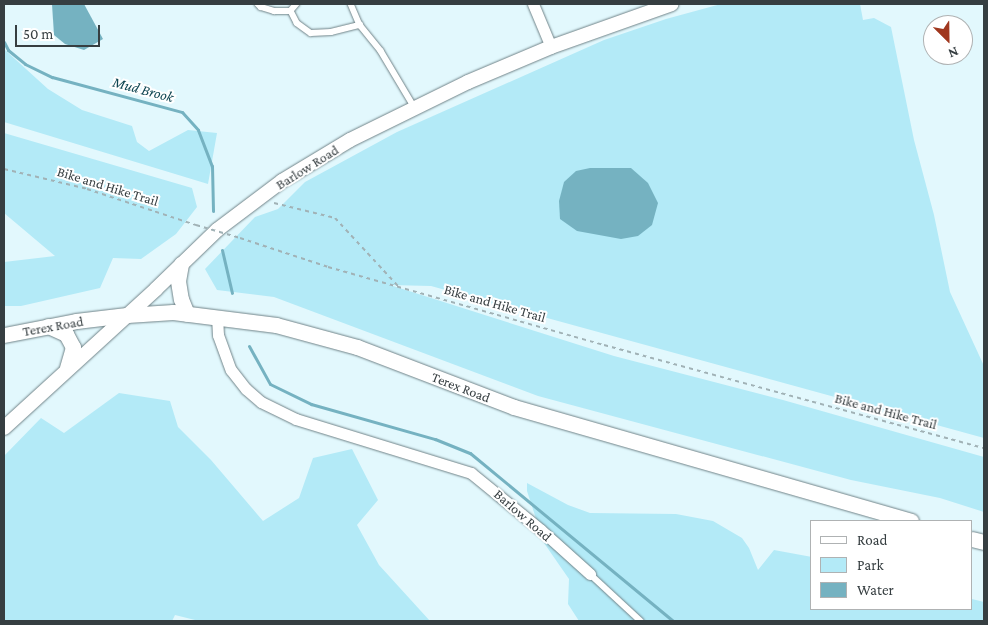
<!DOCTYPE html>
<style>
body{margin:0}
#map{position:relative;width:988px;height:625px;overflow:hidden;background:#e2f8fd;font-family:"Crimson Pro",serif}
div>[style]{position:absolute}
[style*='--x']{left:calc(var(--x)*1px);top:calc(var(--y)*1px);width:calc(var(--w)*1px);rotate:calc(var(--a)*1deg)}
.green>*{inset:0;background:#b3eaf7}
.water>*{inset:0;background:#75b2c1}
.stream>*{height:3px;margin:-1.5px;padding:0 1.5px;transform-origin:1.5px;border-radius:1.5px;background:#75b2c1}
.path>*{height:2px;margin-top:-1px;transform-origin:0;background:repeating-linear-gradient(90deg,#a1b2b6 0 4px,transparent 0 8px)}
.roads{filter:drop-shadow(0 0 1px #708388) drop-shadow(0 0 1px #708388)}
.service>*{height:5.5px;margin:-2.75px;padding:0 2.75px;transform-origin:2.75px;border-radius:2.75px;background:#fff}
.minor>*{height:11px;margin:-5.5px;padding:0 5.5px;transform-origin:5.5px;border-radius:5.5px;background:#fff}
.tertiary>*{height:14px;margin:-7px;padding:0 7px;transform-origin:7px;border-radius:7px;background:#fff}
.secondary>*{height:15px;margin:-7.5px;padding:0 7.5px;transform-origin:7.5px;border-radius:7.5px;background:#fff}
.path-bridge>*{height:2px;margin-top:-1px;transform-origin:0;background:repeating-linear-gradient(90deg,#a1b2b6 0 4px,transparent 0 8px)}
span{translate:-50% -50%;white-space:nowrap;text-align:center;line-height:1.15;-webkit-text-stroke:4px #fff;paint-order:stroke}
.street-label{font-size:14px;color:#363e41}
.water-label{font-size:15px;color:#0f4652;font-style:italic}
.frame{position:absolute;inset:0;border:5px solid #363e41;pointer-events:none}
.legend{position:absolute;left:810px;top:520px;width:162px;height:90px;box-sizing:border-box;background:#fff;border:1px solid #afb2b3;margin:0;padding:6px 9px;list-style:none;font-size:15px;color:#363e41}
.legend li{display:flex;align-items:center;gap:10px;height:25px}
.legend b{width:25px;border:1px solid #afb2b3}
.north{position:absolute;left:923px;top:15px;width:50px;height:50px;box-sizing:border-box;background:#fff;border:1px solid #afb2b3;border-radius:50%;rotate:157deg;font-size:14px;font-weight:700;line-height:20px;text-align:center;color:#363e41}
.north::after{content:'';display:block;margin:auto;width:18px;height:22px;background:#a0371e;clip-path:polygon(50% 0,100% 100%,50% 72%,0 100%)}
.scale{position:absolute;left:15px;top:25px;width:85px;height:22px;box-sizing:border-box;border:2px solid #363e41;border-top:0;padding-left:6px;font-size:15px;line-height:18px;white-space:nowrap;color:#363e41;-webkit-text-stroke:4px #fff;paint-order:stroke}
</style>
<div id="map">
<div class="green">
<i style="clip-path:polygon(721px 4px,860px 4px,863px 20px,874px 18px,891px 27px,914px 140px,934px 215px,950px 292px,984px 366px,984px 438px,431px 286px,390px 285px,614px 356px,783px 400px,984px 457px,984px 512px,940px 498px,851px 480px,538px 396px,274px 297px,217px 290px,205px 269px,255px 217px,278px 209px,305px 182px,397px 132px,604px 40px,666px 19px)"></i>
<i style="clip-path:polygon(4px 49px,48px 89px,82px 110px,132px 126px,137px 142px,149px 151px,188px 130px,217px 133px,208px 184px,4px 122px)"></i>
<i style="clip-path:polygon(4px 133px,192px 188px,197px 207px,176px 234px,141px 259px,113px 258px,100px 288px,21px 306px,4px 306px,4px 262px,55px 256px,4px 213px)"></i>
<i style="clip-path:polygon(119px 393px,170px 401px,178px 427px,211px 460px,263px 521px,299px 498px,313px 458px,352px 449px,378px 500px,357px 525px,379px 565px,430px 621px,199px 621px,175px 615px,172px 621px,4px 621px,4px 456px,41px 418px,64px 433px)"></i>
<i style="clip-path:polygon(527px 483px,568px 505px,590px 513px,676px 514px,713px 521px,742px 538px,749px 548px,758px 570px,774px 550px,812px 557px,812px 609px,972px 609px,972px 599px,984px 602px,984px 621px,579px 621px,568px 604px,569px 579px,544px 543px,527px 491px)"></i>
</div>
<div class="water">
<i style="clip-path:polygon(52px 4px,84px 4px,103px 39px,84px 50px,65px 44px,54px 35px)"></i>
<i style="clip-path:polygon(590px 168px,631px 168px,648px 183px,658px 203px,652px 225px,638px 236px,621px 239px,577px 231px,560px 219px,559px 201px,564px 182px,576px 171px)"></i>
</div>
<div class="stream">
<i style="--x:4;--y:42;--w:9;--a:63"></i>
<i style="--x:8;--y:50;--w:22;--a:39"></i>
<i style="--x:25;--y:64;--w:30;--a:26"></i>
<i style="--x:52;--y:77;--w:135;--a:15.1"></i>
<i style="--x:182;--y:112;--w:24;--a:48"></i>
<i style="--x:198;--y:130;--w:39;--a:69"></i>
<i style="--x:212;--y:166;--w:45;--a:88.7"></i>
<i style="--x:222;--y:250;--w:44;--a:76.9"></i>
<i style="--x:249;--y:346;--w:43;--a:61.1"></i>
<i style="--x:270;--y:384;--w:46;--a:26"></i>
<i style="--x:311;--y:404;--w:129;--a:15.8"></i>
<i style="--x:435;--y:439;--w:38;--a:22"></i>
<i style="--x:470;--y:453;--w:264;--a:39.6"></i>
</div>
<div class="path">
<i style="--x:4;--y:169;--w:85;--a:13.5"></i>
<i style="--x:87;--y:189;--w:115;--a:18.3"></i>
<i style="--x:274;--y:203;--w:63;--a:13.8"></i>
<i style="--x:335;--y:218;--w:93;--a:47.2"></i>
<i style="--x:240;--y:238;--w:93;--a:18.2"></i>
<i style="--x:328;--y:267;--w:287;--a:15.8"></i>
<i style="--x:604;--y:345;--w:394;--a:15.2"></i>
</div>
<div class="roads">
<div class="service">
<i style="--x:258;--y:4;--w:4;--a:45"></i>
<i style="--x:261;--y:7;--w:14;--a:17"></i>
<i style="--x:274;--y:11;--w:17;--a:0"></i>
<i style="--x:297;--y:4;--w:9;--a:131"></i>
<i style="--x:291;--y:11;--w:13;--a:63"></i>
<i style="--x:297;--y:23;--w:17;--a:36"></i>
<i style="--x:311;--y:33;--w:20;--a:-3"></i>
<i style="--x:331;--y:32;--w:30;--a:-14"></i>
<i style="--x:351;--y:4;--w:23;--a:67"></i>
<i style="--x:360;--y:25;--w:33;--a:51"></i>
<i style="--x:381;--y:51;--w:66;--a:59.2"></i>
<i style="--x:590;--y:574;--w:69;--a:42.7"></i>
</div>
<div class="minor">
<i style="--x:533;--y:4;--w:47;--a:67.3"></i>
<i style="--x:217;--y:316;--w:19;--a:87"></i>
<i style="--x:218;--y:335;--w:37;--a:70"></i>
<i style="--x:231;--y:370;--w:24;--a:52"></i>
<i style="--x:246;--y:389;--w:20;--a:41"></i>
<i style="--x:261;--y:402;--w:39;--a:26"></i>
<i style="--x:296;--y:419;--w:183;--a:17.1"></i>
<i style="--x:471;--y:473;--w:90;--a:39.2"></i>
<i style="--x:541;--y:530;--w:66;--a:41.9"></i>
</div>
<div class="tertiary">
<i style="--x:4;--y:428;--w:206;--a:-42.4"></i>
<i style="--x:156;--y:289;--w:85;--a:-44"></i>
<i style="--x:217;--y:230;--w:81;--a:-37"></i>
<i style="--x:282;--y:181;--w:79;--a:-31.1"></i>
<i style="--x:350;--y:140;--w:131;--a:-26.2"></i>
<i style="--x:468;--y:82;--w:90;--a:-22.9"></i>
<i style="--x:551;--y:47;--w:128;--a:-19.6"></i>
</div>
<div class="secondary">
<i style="--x:181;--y:264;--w:17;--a:100"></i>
<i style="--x:178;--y:281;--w:18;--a:81"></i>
<i style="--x:181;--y:299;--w:16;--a:68"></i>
<i style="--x:48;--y:326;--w:20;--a:24"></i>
<i style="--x:66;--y:334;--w:15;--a:62"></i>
<i style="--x:73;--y:347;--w:22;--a:106"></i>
<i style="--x:4;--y:335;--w:73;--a:-11"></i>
<i style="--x:76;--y:321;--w:51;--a:-6.7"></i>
<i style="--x:127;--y:315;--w:46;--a:-3.7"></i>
<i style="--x:173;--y:312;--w:104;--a:7.2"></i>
<i style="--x:276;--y:325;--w:84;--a:15.2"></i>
<i style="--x:357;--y:347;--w:168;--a:20.9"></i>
<i style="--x:514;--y:407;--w:413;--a:16"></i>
<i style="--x:972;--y:539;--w:12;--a:14"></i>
</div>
</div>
<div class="path-bridge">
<i style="--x:196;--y:225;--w:46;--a:16.5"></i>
</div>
<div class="street-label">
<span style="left:307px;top:167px;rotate:-32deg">Barlow Road</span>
<span style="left:108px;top:186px;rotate:17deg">Bike and Hike Trail</span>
<span style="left:495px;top:303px;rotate:16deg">Bike and Hike Trail</span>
<span style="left:53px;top:326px;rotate:-10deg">Terex Road</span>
<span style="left:461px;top:387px;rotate:21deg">Terex Road</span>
<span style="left:886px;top:411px;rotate:15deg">Bike and Hike Trail</span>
<span style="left:523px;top:515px;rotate:41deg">Barlow Road</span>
</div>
<div class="water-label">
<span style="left:143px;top:90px;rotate:15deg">Mud Brook</span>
</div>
<div class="frame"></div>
<ul class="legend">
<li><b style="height:6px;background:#fff"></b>Road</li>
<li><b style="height:14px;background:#b3eaf7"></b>Park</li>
<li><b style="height:14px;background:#75b2c1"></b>Water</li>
</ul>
<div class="north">N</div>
<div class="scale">50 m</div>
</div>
